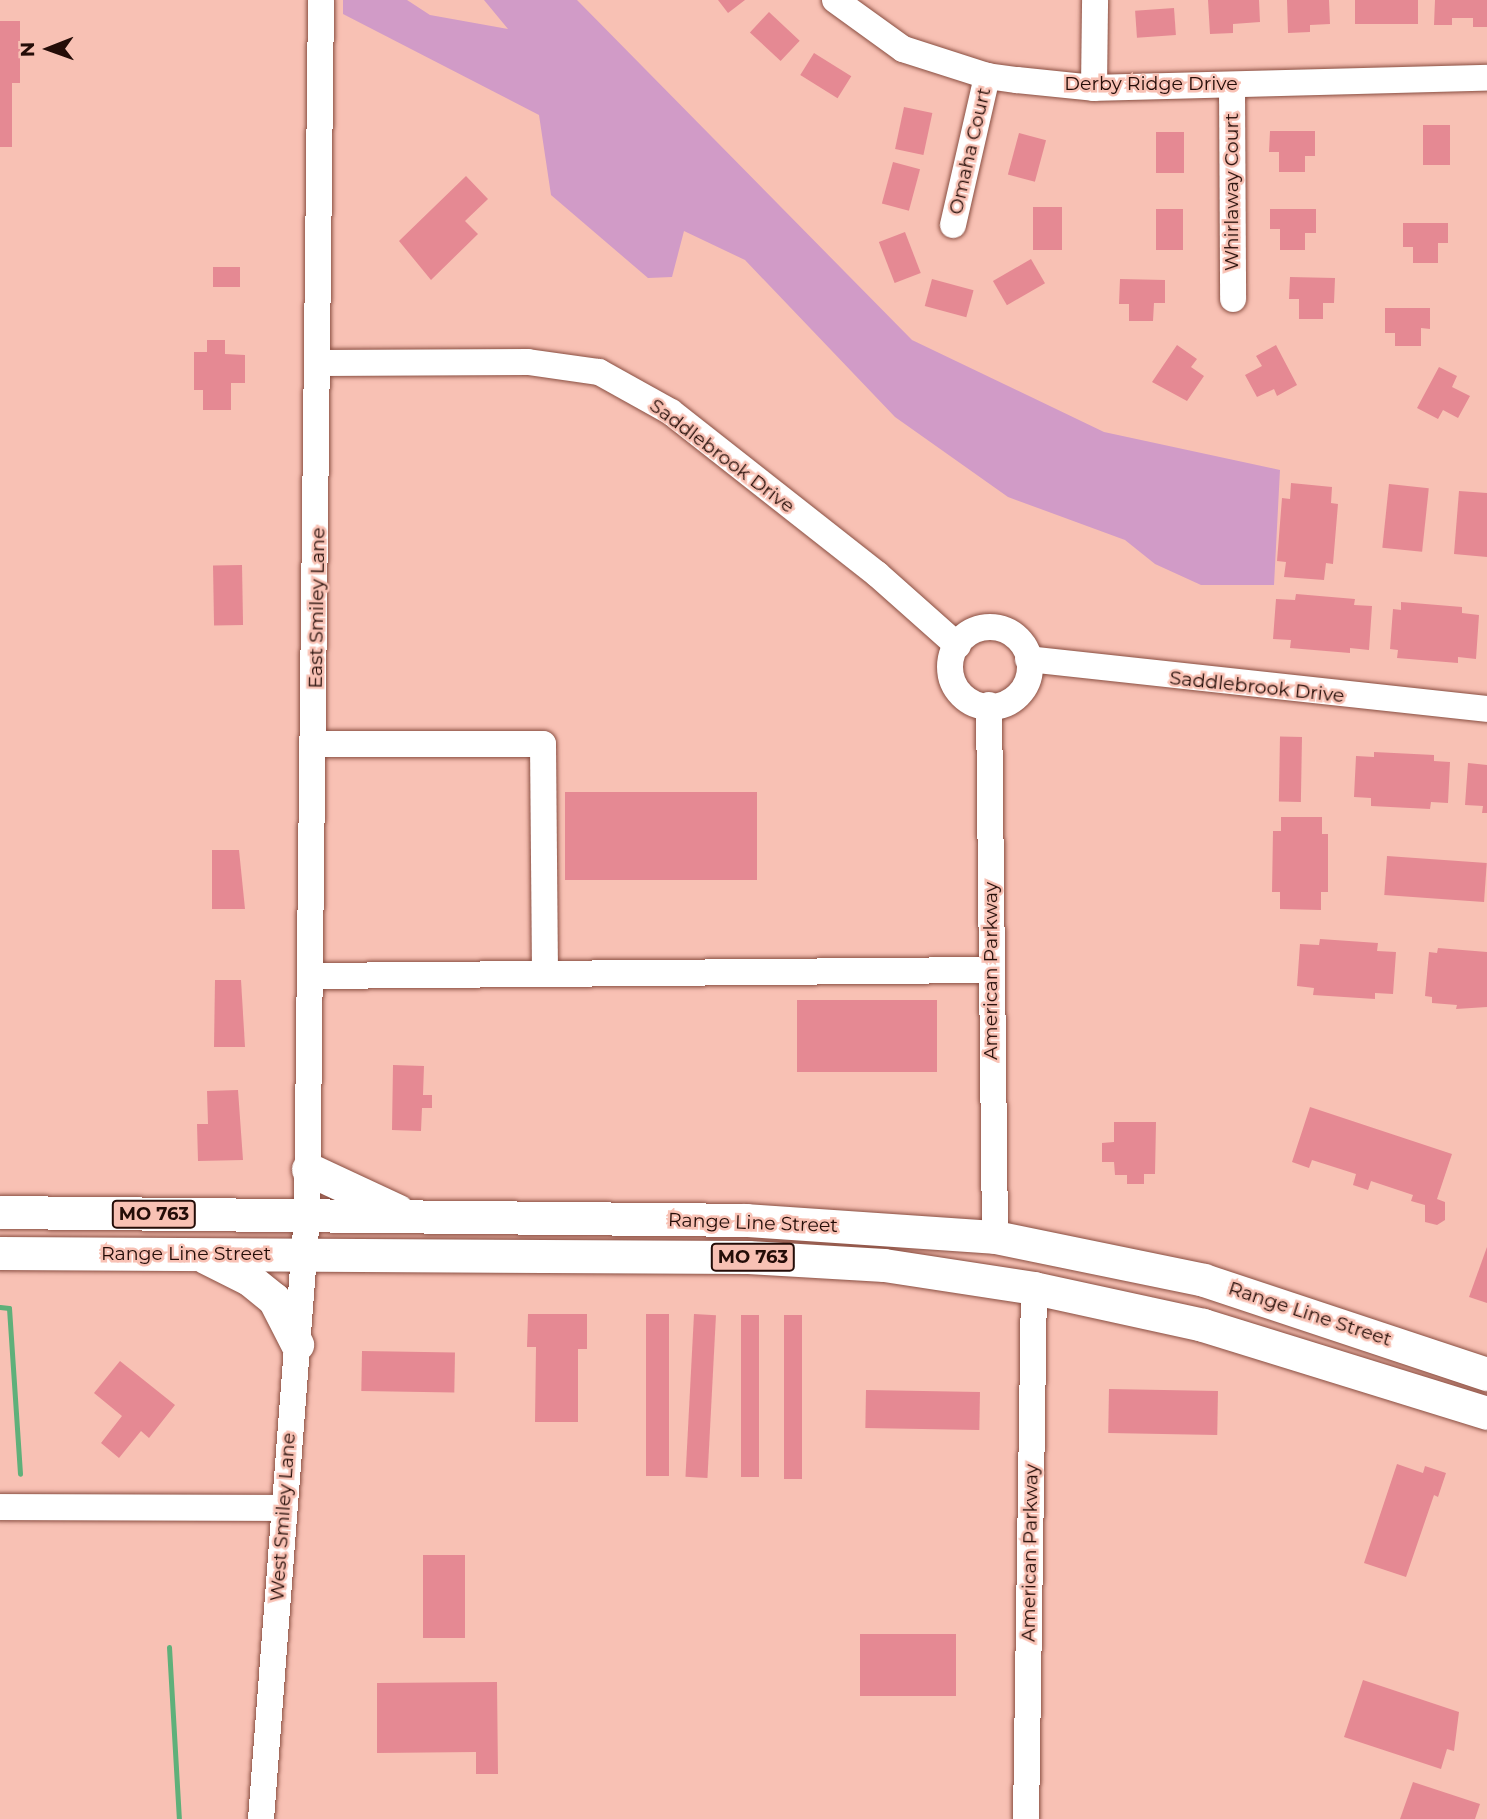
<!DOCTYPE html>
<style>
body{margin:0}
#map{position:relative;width:1487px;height:1819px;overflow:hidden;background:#f8c1b4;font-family:Montserrat,sans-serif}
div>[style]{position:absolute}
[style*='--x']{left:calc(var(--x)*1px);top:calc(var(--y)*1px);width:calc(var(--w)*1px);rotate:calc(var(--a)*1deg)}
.green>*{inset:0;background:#d19bc7}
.stream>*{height:5px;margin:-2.5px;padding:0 2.5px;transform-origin:2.5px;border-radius:2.5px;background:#5fb07a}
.building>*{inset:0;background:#e58993;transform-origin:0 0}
.roads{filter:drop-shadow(0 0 2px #894e41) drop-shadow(0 0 2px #894e41)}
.minor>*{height:26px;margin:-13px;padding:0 13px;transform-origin:13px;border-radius:13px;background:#fff}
.minor>.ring{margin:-13px;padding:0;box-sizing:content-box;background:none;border:26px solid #fff;border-radius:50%}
.major>*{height:33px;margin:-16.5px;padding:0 16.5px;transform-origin:16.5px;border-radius:16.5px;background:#fff}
span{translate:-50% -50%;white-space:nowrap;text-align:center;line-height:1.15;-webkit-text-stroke:5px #f8c1b4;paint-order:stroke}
.shield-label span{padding:2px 5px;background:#f8c1b4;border:2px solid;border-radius:5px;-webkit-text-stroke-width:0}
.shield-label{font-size:18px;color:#240d08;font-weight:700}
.street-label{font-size:19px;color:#240d08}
.north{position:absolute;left:14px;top:14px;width:70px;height:70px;-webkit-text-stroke:5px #f8c1b4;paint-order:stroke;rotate:269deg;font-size:19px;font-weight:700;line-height:28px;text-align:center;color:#240d08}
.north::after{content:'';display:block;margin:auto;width:24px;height:32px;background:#240d08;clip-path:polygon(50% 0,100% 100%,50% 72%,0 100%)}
</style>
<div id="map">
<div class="green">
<i style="clip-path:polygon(343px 0,407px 0,430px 15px,508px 29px,484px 0,577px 0,912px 340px,1104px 432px,1280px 470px,1274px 585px,1201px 585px,1155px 564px,1125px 540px,1008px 497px,895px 417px,745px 260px,684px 231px,672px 277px,648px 278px,551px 195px,539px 115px,343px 14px)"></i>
</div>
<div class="stream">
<i style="--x:0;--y:1307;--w:9;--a:6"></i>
<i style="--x:9;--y:1308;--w:166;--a:86.2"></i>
<i style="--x:169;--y:1647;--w:172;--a:86.7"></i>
</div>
<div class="building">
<i style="clip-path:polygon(718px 0,745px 0,728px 13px)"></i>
<i style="clip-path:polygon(1208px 0,1259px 0,1260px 22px,1233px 24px,1233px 33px,1210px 34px)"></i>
<i style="clip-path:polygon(1287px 0,1329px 0,1330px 24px,1310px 25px,1310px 32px,1288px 33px)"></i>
<i style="left:1355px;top:0;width:63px;height:24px"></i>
<i style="clip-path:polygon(1435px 0,1487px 0,1487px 27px,1473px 27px,1473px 18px,1452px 18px,1452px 25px,1434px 25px)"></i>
<i style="left:1174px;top:8px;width:27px;height:39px;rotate:86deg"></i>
<i style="left:769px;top:12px;width:42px;height:28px;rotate:43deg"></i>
<i style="clip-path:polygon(0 21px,20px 21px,20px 83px,12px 83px,12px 147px,0 147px)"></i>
<i style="left:814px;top:53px;width:44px;height:26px;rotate:32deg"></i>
<i style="left:904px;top:107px;width:29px;height:43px;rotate:12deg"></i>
<i style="left:1423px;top:125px;width:27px;height:40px"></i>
<i style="clip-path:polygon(1270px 131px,1315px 131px,1315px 156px,1305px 156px,1305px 172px,1279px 172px,1279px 152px,1269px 152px)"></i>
<i style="left:1156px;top:132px;width:28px;height:41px"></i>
<i style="left:1019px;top:133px;width:28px;height:43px;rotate:15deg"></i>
<i style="left:893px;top:162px;width:28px;height:43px;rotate:15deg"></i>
<i style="clip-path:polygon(466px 176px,488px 199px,465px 221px,478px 234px,431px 280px,399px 241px)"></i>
<i style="left:1033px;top:207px;width:29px;height:43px"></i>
<i style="left:1183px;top:209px;width:41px;height:27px;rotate:90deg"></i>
<i style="clip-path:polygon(1270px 209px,1316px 209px,1316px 233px,1305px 233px,1305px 250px,1280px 250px,1280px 229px,1270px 229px)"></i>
<i style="clip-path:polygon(1403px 223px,1448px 223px,1448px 243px,1438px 243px,1438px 263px,1413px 263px,1413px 247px,1403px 247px)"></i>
<i style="left:905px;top:232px;width:44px;height:28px;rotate:69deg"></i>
<i style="left:1031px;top:259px;width:28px;height:44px;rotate:60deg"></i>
<i style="left:213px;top:267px;width:27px;height:20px"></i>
<i style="clip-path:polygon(1290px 277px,1335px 278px,1334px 303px,1323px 303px,1323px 319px,1299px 319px,1299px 299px,1289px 299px)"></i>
<i style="left:932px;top:279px;width:43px;height:28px;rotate:15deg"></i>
<i style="clip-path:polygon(1120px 279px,1165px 280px,1165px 303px,1154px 303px,1153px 321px,1129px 321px,1129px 304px,1119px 304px)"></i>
<i style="clip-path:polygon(1385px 308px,1430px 308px,1430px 329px,1421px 328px,1421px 346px,1395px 346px,1395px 333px,1385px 333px)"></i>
<i style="clip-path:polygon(207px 340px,225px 340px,225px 354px,245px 355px,245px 383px,231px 383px,231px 410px,203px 410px,203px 390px,194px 390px,194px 352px,207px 352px)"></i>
<i style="clip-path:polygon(1177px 345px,1197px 359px,1191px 367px,1204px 376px,1187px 401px,1152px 382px)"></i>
<i style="clip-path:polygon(1276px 345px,1297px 385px,1277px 396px,1274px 389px,1257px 397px,1245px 375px,1262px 366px,1256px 356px)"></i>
<i style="clip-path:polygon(1439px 367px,1457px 376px,1452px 387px,1470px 396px,1458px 418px,1443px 410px,1438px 419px,1417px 408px)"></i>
<i style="clip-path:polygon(1291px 483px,1332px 487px,1331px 503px,1338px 504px,1333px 564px,1326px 563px,1324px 580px,1284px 577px,1286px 562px,1277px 561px,1282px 498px,1290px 499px)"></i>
<i style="left:1389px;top:484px;width:40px;height:64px;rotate:6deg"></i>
<i style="clip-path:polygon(1459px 491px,1487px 493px,1487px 557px,1454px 554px)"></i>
<i style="left:242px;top:565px;width:60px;height:29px;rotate:89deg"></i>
<i style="clip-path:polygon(1296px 594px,1355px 599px,1354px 605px,1372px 606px,1369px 650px,1350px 648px,1350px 653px,1290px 648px,1291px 640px,1273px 639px,1276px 599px,1295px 600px)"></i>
<i style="clip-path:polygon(1401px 602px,1462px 607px,1462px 613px,1479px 615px,1476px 659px,1458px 657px,1458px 663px,1397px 658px,1398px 650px,1390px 649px,1393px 609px,1401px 610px)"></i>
<i style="left:1302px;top:737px;width:65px;height:22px;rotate:91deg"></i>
<i style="clip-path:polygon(1374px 752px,1434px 755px,1434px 761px,1450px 762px,1448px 803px,1431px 802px,1430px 809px,1371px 806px,1371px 798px,1354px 797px,1356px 756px,1374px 757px)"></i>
<i style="clip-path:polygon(1468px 763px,1487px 765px,1487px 813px,1482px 813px,1483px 806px,1465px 805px)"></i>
<i style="left:565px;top:792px;width:192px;height:88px"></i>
<i style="clip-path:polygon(1281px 817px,1322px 817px,1322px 834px,1328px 834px,1328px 892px,1321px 892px,1321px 910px,1280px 909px,1280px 892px,1272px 892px,1273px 831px,1281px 831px)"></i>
<i style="clip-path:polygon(212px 850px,239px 850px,245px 909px,212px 909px)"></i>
<i style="left:1387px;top:856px;width:100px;height:39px;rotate:4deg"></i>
<i style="clip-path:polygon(1320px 939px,1378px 943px,1377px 951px,1396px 952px,1393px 994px,1375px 993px,1375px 999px,1313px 995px,1314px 988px,1297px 986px,1300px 944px,1319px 945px)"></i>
<i style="clip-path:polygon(1438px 948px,1487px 952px,1487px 1007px,1456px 1009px,1457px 1005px,1432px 1003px,1432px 997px,1425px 996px,1429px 952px,1437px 953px)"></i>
<i style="clip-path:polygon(215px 980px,241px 980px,245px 1047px,214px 1047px)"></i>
<i style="left:797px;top:1000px;width:140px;height:72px"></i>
<i style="clip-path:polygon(393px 1065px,424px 1066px,423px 1095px,432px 1095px,432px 1108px,422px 1108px,421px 1131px,392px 1130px)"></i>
<i style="clip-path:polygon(238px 1090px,243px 1160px,198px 1161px,197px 1124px,208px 1124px,207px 1091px)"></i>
<i style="clip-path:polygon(1310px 1107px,1452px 1154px,1437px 1199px,1445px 1202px,1445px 1220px,1437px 1225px,1425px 1222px,1425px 1205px,1411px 1201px,1413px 1195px,1371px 1181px,1368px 1190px,1353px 1185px,1356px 1174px,1312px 1160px,1309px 1168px,1292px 1162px)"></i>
<i style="clip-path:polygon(1114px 1122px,1156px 1122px,1155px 1174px,1144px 1174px,1144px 1184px,1127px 1184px,1127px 1175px,1115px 1175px,1114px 1162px,1102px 1162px,1102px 1143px,1114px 1142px)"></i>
<i style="clip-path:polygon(1487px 1247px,1487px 1303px,1469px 1297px)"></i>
<i style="clip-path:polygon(528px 1314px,587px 1314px,587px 1349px,578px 1349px,578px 1422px,535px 1422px,536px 1347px,527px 1347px)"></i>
<i style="left:646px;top:1314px;width:23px;height:162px"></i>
<i style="left:694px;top:1314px;width:22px;height:163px;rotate:3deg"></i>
<i style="left:741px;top:1315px;width:18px;height:162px"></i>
<i style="left:784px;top:1315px;width:18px;height:164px"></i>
<i style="left:362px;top:1351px;width:93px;height:40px;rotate:1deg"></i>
<i style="clip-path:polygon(120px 1361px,175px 1405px,149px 1438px,141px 1431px,119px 1458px,101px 1443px,122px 1416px,94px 1393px)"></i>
<i style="left:1109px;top:1389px;width:109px;height:44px;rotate:1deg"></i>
<i style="left:866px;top:1390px;width:114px;height:38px;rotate:1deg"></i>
<i style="clip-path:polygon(1397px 1464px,1423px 1473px,1425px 1466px,1446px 1473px,1438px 1497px,1434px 1495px,1406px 1577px,1364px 1563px)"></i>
<i style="left:423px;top:1555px;width:42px;height:83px"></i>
<i style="left:860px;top:1634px;width:96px;height:62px"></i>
<i style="clip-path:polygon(1363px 1680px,1459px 1712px,1454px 1751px,1447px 1749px,1441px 1769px,1344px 1737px)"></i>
<i style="clip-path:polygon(497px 1682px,498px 1774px,476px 1774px,476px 1752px,377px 1753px,377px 1683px)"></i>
<i style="clip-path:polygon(1413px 1782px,1480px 1804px,1475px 1819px,1400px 1819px)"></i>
</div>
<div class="roads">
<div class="minor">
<i style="--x:835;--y:0;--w:84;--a:35.8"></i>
<i style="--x:903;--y:49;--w:88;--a:17.8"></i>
<i style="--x:987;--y:76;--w:30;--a:8"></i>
<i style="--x:1017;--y:80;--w:77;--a:5.9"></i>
<i style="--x:1094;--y:88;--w:393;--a:-1.5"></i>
<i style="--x:1232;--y:85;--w:214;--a:89.7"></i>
<i style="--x:1094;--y:88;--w:88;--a:-89.3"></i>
<i style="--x:953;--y:225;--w:153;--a:-77.1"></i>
<i style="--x:320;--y:363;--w:208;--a:-0.3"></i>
<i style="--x:528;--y:362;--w:72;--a:8"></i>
<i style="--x:599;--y:372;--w:82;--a:29.1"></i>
<i style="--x:671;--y:412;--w:262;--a:38.2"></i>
<i style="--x:877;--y:574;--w:108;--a:41.6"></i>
<i class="ring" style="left:950px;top:627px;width:54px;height:54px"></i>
<i style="--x:1028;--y:659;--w:462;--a:6.2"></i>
<i style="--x:989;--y:705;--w:532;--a:89.35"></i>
<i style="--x:316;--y:744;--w:227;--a:0"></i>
<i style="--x:543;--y:744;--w:230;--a:89.5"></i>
<i style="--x:312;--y:976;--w:679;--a:-0.51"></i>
<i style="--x:0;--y:1507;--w:284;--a:0.2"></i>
<i style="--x:261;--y:1819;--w:606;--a:-85.64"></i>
<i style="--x:307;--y:1215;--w:1215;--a:-89.34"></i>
<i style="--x:1026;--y:1819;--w:531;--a:-89.14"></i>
</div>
<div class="major">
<i style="--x:308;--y:1169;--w:99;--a:25"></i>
<i style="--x:0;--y:1212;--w:746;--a:0.61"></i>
<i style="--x:746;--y:1220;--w:250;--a:3.9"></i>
<i style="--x:995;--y:1237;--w:213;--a:11.6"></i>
<i style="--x:1204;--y:1280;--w:298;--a:18.4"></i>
<i style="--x:0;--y:1253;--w:748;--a:0.31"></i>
<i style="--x:748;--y:1257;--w:136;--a:3.4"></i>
<i style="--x:884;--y:1265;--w:152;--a:8.7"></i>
<i style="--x:1034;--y:1288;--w:173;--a:12.3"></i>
<i style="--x:1203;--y:1325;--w:297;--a:17.2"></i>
<i style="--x:205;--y:1257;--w:49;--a:26.6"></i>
<i style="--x:249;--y:1279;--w:32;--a:39"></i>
<i style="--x:274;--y:1299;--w:51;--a:62.9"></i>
</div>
</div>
<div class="shield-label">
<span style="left:154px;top:1214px">MO 763</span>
<span style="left:753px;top:1257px">MO 763</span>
</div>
<div class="street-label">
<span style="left:1151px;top:84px">Derby Ridge Drive</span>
<span style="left:970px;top:151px;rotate:-77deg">Omaha Court</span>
<span style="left:1232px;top:192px;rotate:-90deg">Whirlaway Court</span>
<span style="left:722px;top:456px;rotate:37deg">Saddlebrook Drive</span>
<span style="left:317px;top:608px;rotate:-89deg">East Smiley Lane</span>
<span style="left:1257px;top:687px;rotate:6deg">Saddlebrook Drive</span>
<span style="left:991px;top:971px;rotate:-90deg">American Parkway</span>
<span style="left:753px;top:1223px;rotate:2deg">Range Line Street</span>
<span style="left:186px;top:1254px">Range Line Street</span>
<span style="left:1310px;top:1314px;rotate:18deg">Range Line Street</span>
<span style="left:283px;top:1517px;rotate:-86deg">West Smiley Lane</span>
<span style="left:1030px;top:1553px;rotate:-89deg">American Parkway</span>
</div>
<div class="north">N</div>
</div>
